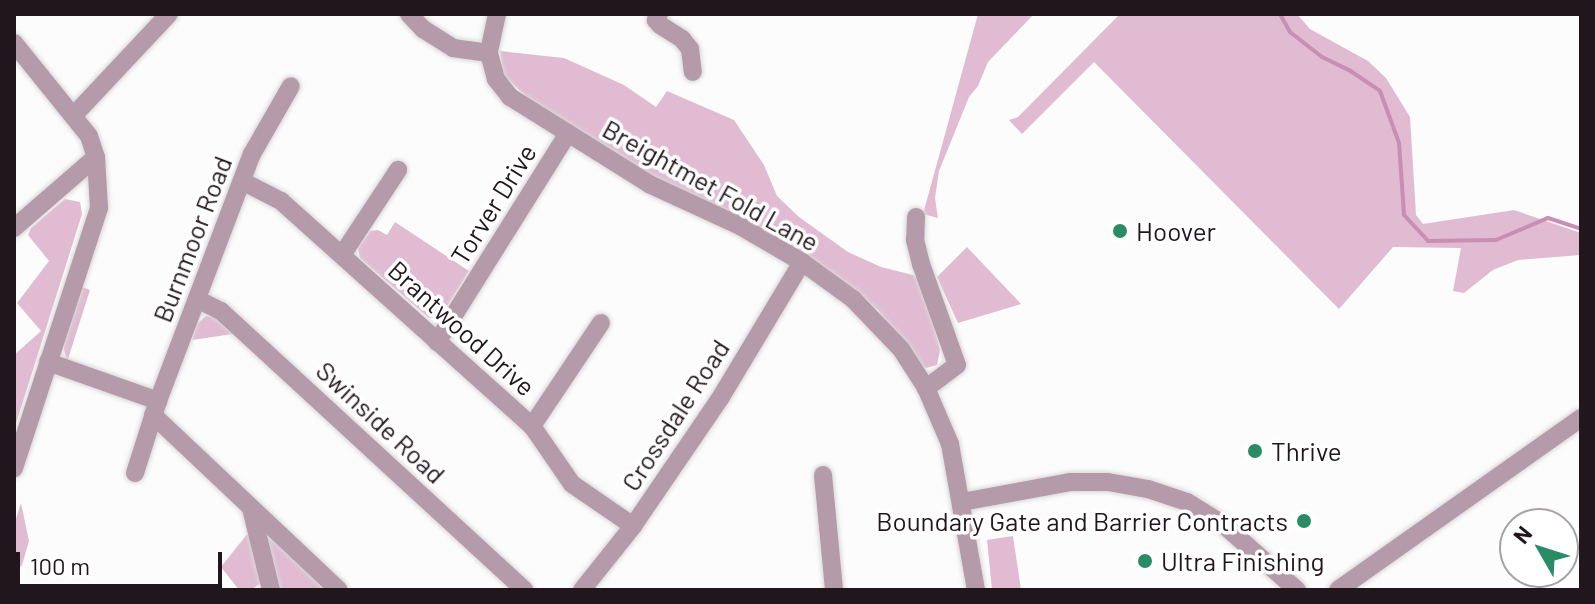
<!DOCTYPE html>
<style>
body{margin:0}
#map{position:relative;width:1595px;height:604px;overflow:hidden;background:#fcfcfc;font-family:Barlow,sans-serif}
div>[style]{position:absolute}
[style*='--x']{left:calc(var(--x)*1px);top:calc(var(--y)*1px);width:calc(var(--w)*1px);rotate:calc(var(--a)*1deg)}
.green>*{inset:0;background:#e0bbd2}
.stream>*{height:4px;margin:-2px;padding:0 2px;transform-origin:2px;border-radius:2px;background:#c98eb3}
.roads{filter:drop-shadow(0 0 2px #d9d7d8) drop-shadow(0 0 2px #d9d7d8)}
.minor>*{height:18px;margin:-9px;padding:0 9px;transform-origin:9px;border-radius:9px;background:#b59aaa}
.dots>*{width:22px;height:22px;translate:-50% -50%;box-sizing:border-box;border:4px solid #fff;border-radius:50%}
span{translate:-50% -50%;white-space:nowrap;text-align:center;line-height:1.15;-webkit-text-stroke:7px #fff;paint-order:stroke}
.street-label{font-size:26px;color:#22161d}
.poi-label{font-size:26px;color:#22161d}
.left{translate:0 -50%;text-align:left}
.right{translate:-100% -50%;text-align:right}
.frame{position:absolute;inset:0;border:16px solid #22161d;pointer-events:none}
.north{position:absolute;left:1499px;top:508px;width:80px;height:80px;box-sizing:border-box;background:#fff;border:2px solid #a7a2a5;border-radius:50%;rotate:309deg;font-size:22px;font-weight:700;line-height:32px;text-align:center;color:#22161d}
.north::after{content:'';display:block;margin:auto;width:28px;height:36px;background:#2a8c66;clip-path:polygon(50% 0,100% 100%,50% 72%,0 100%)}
.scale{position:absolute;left:16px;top:552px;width:206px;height:36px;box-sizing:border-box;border:4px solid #22161d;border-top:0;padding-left:10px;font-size:24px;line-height:28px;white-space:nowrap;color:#22161d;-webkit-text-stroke:6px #fff;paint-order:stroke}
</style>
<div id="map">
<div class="green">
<i style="clip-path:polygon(978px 14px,1034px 14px,988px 62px,978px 86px,969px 97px,939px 171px,935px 198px,938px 218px,923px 214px)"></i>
<i style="clip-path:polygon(1120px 14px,1297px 14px,1310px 29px,1368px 61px,1386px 78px,1410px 117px,1416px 215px,1423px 224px,1514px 210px,1581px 233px,1581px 255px,1518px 260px,1493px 270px,1464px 293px,1453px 291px,1461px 248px,1393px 247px,1339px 309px,1094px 62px,1022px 134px,1009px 120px,1018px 117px)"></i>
<i style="clip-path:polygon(500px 51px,564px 58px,624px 85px,656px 107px,667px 91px,734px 120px,764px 165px,777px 196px,799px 217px,848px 252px,881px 267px,913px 275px,921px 282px,940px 350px,937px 365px,926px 368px,920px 365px,879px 311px,854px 288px,667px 186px,533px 102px,504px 76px)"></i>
<i style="clip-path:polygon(65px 199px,80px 202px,82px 214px,14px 430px,14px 355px,41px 331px,17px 303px,49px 261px,28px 235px,31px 228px)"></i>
<i style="clip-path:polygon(395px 222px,469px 271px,441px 316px,435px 318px,429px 318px,360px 258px,358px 248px,370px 231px,378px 230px,387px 235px)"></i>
<i style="clip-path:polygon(967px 247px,1021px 304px,958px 323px,937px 277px)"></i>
<i style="clip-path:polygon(82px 287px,90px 290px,67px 362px,63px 345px)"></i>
<i style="clip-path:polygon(206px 316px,216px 317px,233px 334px,192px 340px,197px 324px)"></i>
<i style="clip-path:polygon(21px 503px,29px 541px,22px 565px,14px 574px,14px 525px)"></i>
<i style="clip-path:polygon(248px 533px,261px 583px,251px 590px,239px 590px,221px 567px)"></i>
<i style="clip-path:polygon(270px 535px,332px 590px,278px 590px,267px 536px)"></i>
<i style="clip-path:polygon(1013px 536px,1021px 590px,992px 590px,987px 540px)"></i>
</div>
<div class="stream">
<i style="--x:1280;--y:14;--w:21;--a:61"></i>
<i style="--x:1290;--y:32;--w:41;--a:38"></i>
<i style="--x:1322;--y:57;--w:30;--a:26"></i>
<i style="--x:1349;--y:70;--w:37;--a:34"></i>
<i style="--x:1380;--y:91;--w:55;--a:69.9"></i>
<i style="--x:1399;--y:143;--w:72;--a:86"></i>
<i style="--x:1404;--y:215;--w:35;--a:47"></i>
<i style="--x:1428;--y:241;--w:68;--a:-0.8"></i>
<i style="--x:1496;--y:240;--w:56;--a:-22.9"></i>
<i style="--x:1548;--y:218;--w:35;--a:18"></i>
</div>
<div class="roads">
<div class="minor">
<i style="--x:409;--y:14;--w:21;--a:47"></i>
<i style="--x:423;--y:29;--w:36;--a:32"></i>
<i style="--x:453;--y:48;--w:36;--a:8"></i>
<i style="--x:497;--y:14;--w:40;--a:102"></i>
<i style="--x:489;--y:53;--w:27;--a:75"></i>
<i style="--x:496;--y:79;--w:23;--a:52"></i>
<i style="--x:510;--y:97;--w:164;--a:32"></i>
<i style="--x:649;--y:184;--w:100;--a:24.8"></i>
<i style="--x:740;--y:226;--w:72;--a:30.1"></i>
<i style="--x:802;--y:262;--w:63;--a:36"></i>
<i style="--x:853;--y:299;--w:69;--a:46.2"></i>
<i style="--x:901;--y:349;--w:46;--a:57.3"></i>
<i style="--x:926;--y:388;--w:61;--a:66.8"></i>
<i style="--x:950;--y:444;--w:148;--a:79.9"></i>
<i style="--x:659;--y:14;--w:7;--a:117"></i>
<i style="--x:656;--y:20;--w:6;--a:51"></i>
<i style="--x:660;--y:25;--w:26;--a:32"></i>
<i style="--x:682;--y:39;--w:13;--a:51"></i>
<i style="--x:690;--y:49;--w:23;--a:83"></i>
<i style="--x:14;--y:43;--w:119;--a:51.1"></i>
<i style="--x:89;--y:136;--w:22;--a:72"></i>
<i style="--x:96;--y:157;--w:51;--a:86.6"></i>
<i style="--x:99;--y:208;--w:274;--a:108.1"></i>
<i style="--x:75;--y:114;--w:137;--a:-46.8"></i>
<i style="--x:242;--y:181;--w:44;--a:27.1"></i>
<i style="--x:281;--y:201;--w:337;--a:41.9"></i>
<i style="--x:532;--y:426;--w:70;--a:55.4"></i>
<i style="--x:572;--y:484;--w:74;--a:34.5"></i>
<i style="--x:916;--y:217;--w:23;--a:92"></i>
<i style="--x:915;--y:240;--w:25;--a:76"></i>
<i style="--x:921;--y:264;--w:107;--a:70.4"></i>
<i style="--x:957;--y:365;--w:39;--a:143"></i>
<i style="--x:14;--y:228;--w:108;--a:-40.9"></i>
<i style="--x:342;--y:255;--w:102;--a:-56.6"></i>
<i style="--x:197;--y:299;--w:27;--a:27"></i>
<i style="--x:221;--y:311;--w:412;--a:42.6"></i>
<i style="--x:437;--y:342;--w:244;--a:-57.9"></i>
<i style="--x:48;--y:362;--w:117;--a:19.5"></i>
<i style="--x:153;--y:415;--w:255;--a:43.3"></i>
<i style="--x:532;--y:426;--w:124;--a:-56.2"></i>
<i style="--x:135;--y:473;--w:76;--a:-72.3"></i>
<i style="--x:158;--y:401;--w:264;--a:-69.2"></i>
<i style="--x:252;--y:154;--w:78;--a:-60.2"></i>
<i style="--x:823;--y:475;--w:116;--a:84.5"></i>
<i style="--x:962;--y:502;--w:111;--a:-10.4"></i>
<i style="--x:1071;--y:482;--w:37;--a:0"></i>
<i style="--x:1108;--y:482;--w:41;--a:9.9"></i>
<i style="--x:1148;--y:489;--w:41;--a:18.4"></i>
<i style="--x:1187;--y:502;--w:44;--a:31.9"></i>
<i style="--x:1224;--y:525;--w:98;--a:41.7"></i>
<i style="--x:251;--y:508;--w:84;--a:76.3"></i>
<i style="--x:582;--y:590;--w:82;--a:-51.4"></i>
<i style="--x:633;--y:526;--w:156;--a:-55.7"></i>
<i style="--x:721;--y:397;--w:157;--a:-59"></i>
<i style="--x:1338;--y:590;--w:298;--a:-35.3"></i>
</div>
</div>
<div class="dots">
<i style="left:1120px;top:231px;background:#2a8c66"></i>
<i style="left:1255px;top:451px;background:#2a8c66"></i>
<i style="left:1304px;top:521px;background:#2a8c66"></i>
<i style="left:1145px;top:561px;background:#2a8c66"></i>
</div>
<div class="street-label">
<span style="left:711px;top:185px;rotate:29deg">Breightmet Fold Lane</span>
<span style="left:493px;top:204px;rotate:-58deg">Torver Drive</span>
<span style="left:192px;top:239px;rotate:-69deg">Burnmoor Road</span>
<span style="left:462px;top:328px;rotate:42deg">Brantwood Drive</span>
<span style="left:675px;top:415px;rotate:-57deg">Crossdale Road</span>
<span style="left:381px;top:422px;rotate:43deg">Swinside Road</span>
</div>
<div class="poi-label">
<span class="left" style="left:1136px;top:231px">Hoover</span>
<span class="left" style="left:1271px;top:451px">Thrive</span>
<span class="right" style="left:1288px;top:521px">Boundary Gate and Barrier Contracts</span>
<span class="left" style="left:1161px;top:561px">Ultra Finishing</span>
</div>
<div class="frame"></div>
<div class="north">N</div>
<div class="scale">100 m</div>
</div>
